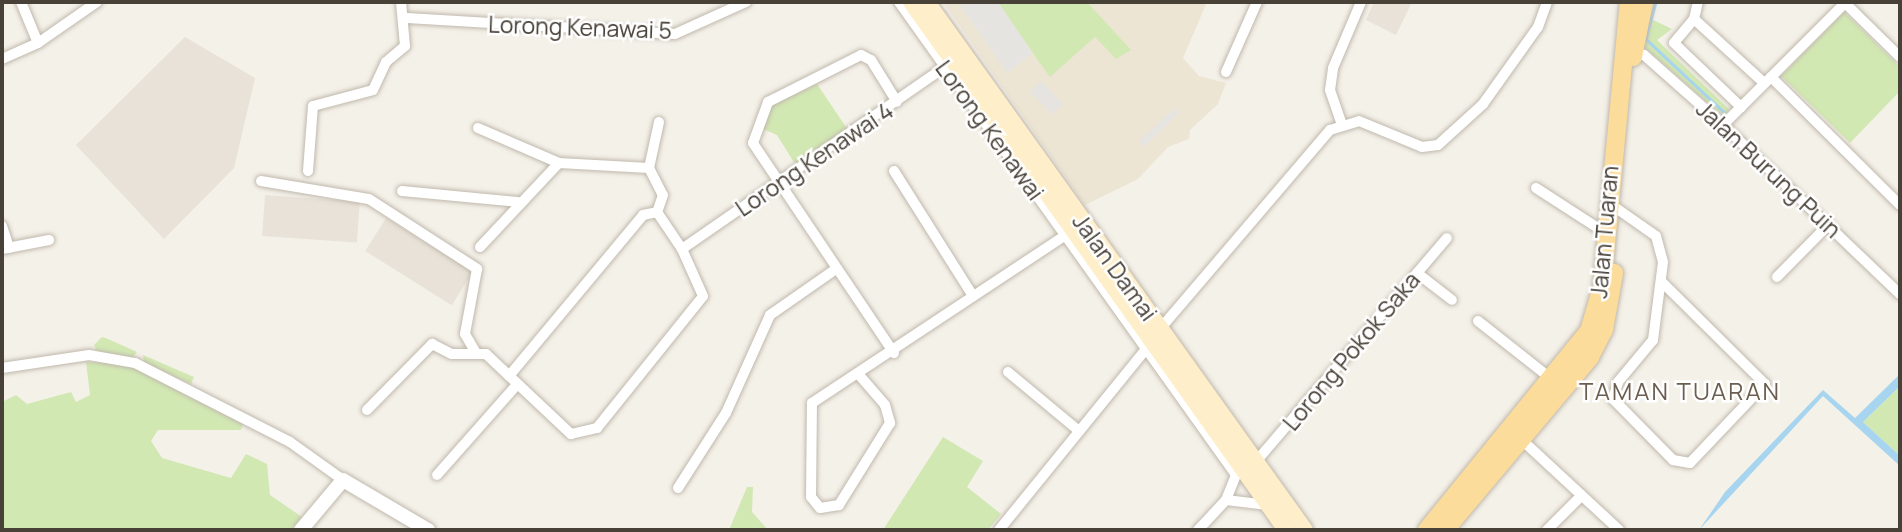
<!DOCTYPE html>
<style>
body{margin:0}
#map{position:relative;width:1902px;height:532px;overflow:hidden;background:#f4f1e9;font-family:Manrope,sans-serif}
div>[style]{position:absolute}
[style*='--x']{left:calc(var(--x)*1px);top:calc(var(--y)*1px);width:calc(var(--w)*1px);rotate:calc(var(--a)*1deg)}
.residential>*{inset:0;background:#e8e2d8;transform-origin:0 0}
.education>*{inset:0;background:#ede5d4}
.green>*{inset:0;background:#d2e8b3}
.parking>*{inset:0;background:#e6e4e1;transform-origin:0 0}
.water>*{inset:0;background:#a7d5ef}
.stream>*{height:2.5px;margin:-1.25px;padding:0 1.25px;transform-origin:1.25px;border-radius:1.25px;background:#a7d5ef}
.roads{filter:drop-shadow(0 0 2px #c0b8ac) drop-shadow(0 0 2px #c0b8ac)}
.minor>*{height:10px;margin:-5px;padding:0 5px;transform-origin:5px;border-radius:5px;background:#fff}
.tertiary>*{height:14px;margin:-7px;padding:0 7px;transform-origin:7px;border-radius:7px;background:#fff}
.secondary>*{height:16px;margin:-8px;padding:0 8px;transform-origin:8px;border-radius:8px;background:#feefca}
.primary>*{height:18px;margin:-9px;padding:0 9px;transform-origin:9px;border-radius:9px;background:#fcdc9b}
span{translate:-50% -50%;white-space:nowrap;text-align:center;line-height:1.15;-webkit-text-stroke:5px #fff;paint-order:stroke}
.street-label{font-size:23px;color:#484138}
.neighbourhood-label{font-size:24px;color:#6b5e4f;letter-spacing:2px}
.frame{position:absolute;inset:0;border:4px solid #484138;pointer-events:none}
</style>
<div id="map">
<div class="residential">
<i style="clip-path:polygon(1374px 2px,1412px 2px,1396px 35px,1366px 20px)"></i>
<i style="clip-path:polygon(185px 37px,255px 78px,234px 168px,164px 239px,76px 145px)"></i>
<i style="left:265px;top:195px;width:95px;height:41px;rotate:4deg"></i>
<i style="left:386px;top:218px;width:102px;height:39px;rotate:32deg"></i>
</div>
<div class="education">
<i style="clip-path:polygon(943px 2px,1207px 2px,1183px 58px,1199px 76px,1226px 83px,1218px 104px,1190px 130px,1189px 139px,1168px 147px,1138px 179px,1085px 205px)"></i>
</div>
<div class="green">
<i style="clip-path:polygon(996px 2px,1087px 2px,1131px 50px,1116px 59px,1095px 37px,1050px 77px)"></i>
<i style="clip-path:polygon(1844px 12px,1900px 67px,1900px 91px,1850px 143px,1781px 76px)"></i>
<i style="clip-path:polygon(1647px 17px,1672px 29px,1657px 40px,1729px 109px,1724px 117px,1642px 45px)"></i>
<i style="clip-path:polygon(817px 84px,848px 130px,795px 164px,777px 135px,761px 128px,767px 108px)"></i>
<i style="clip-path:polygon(102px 337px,108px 339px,137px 352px,133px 357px,97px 351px,94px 345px)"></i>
<i style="clip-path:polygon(143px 355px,194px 377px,191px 384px,144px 363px)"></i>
<i style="clip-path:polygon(86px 362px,124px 363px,243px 424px,241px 430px,158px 430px,151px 441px,162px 458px,231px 478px,246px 454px,267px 464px,270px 495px,302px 517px,290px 530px,2px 530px,2px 402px,16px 395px,27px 404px,71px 392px,76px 402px,90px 395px)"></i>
<i style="clip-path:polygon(1900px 386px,1900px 456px,1863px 422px)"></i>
<i style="clip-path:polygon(943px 437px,983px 461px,967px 487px,1001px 514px,988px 530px,883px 530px)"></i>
<i style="clip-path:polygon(747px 487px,753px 487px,752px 512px,768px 530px,729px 530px)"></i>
</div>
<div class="parking">
<i style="clip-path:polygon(958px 2px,998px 2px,1033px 53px,1007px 73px)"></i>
<i style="left:1041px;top:81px;width:32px;height:15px;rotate:46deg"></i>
<i style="clip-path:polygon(1175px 108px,1179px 113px,1144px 147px,1139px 141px)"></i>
</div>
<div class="water">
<i style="clip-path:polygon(1900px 374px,1900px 386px,1863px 422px,1900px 456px,1900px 466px,1823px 396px,1699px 530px,1725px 492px,1823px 390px,1855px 418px)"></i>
</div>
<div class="stream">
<i style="--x:1656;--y:2;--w:38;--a:105"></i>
<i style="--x:1646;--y:39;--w:107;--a:43.1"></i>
</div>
<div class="roads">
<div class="minor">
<i style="--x:21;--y:2;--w:44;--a:67.5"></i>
<i style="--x:899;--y:2;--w:581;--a:54.53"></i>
<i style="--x:1236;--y:475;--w:27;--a:112"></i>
<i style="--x:1226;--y:500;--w:41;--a:133"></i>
<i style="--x:1845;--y:3;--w:77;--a:44.5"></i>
<i style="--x:407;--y:18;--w:268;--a:3.4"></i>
<i style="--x:675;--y:34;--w:78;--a:-24.3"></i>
<i style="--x:1694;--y:19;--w:31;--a:130"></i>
<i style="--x:1674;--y:43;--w:93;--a:43.7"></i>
<i style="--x:1694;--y:19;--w:95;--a:42.4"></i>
<i style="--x:1694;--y:19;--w:17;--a:-77"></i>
<i style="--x:1633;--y:52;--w:11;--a:15"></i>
<i style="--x:1644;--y:55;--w:106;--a:41.5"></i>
<i style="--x:1723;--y:125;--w:245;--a:43.7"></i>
<i style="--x:2;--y:59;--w:39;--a:-24"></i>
<i style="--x:38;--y:43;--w:72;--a:-34.8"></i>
<i style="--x:1226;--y:72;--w:77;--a:-66.1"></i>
<i style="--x:1771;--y:77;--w:182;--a:44.8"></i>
<i style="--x:1341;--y:122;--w:34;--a:-109"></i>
<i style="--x:1330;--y:90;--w:22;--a:-82"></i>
<i style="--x:1333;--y:68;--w:72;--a:-67"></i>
<i style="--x:1723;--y:125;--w:174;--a:-45"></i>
<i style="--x:478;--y:128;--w:88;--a:23.4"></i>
<i style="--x:649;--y:168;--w:47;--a:-77.7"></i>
<i style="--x:308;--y:171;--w:65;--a:-85.6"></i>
<i style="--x:313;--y:106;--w:62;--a:-14.9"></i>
<i style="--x:373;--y:90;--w:31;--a:-65"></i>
<i style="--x:386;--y:62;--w:25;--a:-40"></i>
<i style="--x:405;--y:46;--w:44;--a:-95.2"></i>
<i style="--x:894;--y:171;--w:148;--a:57.7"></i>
<i style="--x:261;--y:181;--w:109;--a:9.5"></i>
<i style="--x:369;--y:199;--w:129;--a:32.9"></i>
<i style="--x:477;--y:269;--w:66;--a:100.5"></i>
<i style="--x:465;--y:334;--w:22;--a:60"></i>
<i style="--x:1536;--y:188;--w:85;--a:32.9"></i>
<i style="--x:402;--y:191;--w:118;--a:5.4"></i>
<i style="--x:1616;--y:208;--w:49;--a:35"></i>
<i style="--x:1656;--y:236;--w:27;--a:75"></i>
<i style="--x:1663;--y:262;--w:79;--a:97.3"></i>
<i style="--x:1653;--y:340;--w:55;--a:129.8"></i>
<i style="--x:1618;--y:382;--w:18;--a:106"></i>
<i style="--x:1613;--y:399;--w:86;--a:45.5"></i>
<i style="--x:1673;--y:460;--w:17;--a:10"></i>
<i style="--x:1690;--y:463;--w:109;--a:-46.5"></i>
<i style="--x:1765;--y:384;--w:144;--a:-135.3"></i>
<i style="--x:657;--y:212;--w:45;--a:56"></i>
<i style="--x:2;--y:226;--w:23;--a:72"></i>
<i style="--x:480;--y:247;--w:115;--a:-46.8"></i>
<i style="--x:559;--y:163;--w:90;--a:3.2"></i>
<i style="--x:649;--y:168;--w:30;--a:63"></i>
<i style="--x:663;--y:195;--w:18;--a:109"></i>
<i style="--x:2;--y:249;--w:48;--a:-10.8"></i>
<i style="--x:1417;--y:273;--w:44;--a:37.6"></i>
<i style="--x:1777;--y:277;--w:74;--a:-45.5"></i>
<i style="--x:1478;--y:321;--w:97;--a:38.3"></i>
<i style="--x:1160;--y:329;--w:262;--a:-49.5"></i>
<i style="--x:1330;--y:130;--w:30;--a:-17"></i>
<i style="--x:1359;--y:121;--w:68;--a:22.4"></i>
<i style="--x:1422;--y:147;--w:16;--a:-7"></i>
<i style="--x:1438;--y:145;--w:61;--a:-42.3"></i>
<i style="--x:1483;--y:104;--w:95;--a:-54.5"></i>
<i style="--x:1538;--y:27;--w:27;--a:-70"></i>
<i style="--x:894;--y:353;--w:253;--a:-123.9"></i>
<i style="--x:753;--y:143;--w:44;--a:-69.9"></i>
<i style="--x:768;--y:102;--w:104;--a:-26.8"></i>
<i style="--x:861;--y:55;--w:11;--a:27"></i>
<i style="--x:871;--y:60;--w:49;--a:58.2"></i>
<i style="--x:2;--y:368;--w:88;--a:-8.5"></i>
<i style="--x:89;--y:355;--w:47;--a:9.9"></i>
<i style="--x:135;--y:363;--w:174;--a:27"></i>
<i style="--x:290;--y:442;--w:65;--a:35.6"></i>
<i style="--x:1008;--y:372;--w:92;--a:39.7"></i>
<i style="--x:509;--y:376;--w:209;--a:-50.2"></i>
<i style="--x:643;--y:215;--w:14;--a:-12"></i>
<i style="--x:860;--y:376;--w:38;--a:49"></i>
<i style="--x:885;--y:405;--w:19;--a:74"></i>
<i style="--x:890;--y:423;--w:97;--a:121.9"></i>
<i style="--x:839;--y:505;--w:19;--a:171"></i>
<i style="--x:820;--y:508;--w:14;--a:-129"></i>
<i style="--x:811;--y:497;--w:94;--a:-89.4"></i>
<i style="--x:812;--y:403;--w:305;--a:-33.5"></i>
<i style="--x:367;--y:410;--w:93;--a:-45.4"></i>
<i style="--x:432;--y:344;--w:22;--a:27"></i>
<i style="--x:452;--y:354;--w:34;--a:0"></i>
<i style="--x:486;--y:354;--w:117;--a:43.3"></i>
<i style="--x:571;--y:434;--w:27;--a:-13"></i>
<i style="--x:597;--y:428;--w:169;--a:-51.2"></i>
<i style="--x:703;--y:296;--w:51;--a:-114.1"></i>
<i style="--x:682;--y:249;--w:320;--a:-34.7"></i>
<i style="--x:1523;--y:441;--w:131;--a:42.8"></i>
<i style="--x:1254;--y:464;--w:297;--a:-49.5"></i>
<i style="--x:437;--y:475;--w:116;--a:-48.5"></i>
<i style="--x:678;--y:488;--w:89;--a:-57.4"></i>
<i style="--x:726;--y:413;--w:107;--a:-65.8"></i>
<i style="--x:770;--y:315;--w:80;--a:-34.9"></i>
<i style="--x:1226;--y:500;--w:42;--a:6.8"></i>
<i style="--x:999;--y:530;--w:233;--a:-50.9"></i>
<i style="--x:1547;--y:530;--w:49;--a:-45"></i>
</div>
<div class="tertiary">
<i style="--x:301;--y:530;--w:65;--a:-50"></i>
<i style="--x:343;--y:480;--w:99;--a:30.5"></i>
</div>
<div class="secondary">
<i style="--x:911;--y:2;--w:648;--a:54.62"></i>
<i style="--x:927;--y:2;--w:649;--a:54.4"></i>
</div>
<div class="primary">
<i style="--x:1633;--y:57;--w:56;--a:-78.7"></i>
<i style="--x:1427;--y:530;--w:257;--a:-50.9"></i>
<i style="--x:1589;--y:331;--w:46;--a:-73.5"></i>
<i style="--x:1602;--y:287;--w:286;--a:-84.6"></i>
<i style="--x:1445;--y:530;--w:226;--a:-50"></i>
<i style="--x:1590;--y:357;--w:30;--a:-63"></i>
<i style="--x:1604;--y:330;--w:58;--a:-80"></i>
</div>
</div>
<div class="street-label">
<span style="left:580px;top:27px;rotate:2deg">Lorong Kenawai 5</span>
<span style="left:990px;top:130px;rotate:54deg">Lorong Kenawai</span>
<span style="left:814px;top:159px;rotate:-34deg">Lorong Kenawai 4</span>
<span style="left:1769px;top:169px;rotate:43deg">Jalan Burung Puin</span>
<span style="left:1604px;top:232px;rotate:-85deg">Jalan Tuaran</span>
<span style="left:1115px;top:267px;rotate:54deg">Jalan Damai</span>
<span style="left:1351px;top:351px;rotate:-50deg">Lorong Pokok Saka</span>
</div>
<div class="neighbourhood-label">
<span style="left:1680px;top:391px">TAMAN TUARAN</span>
</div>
<div class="frame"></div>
</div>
